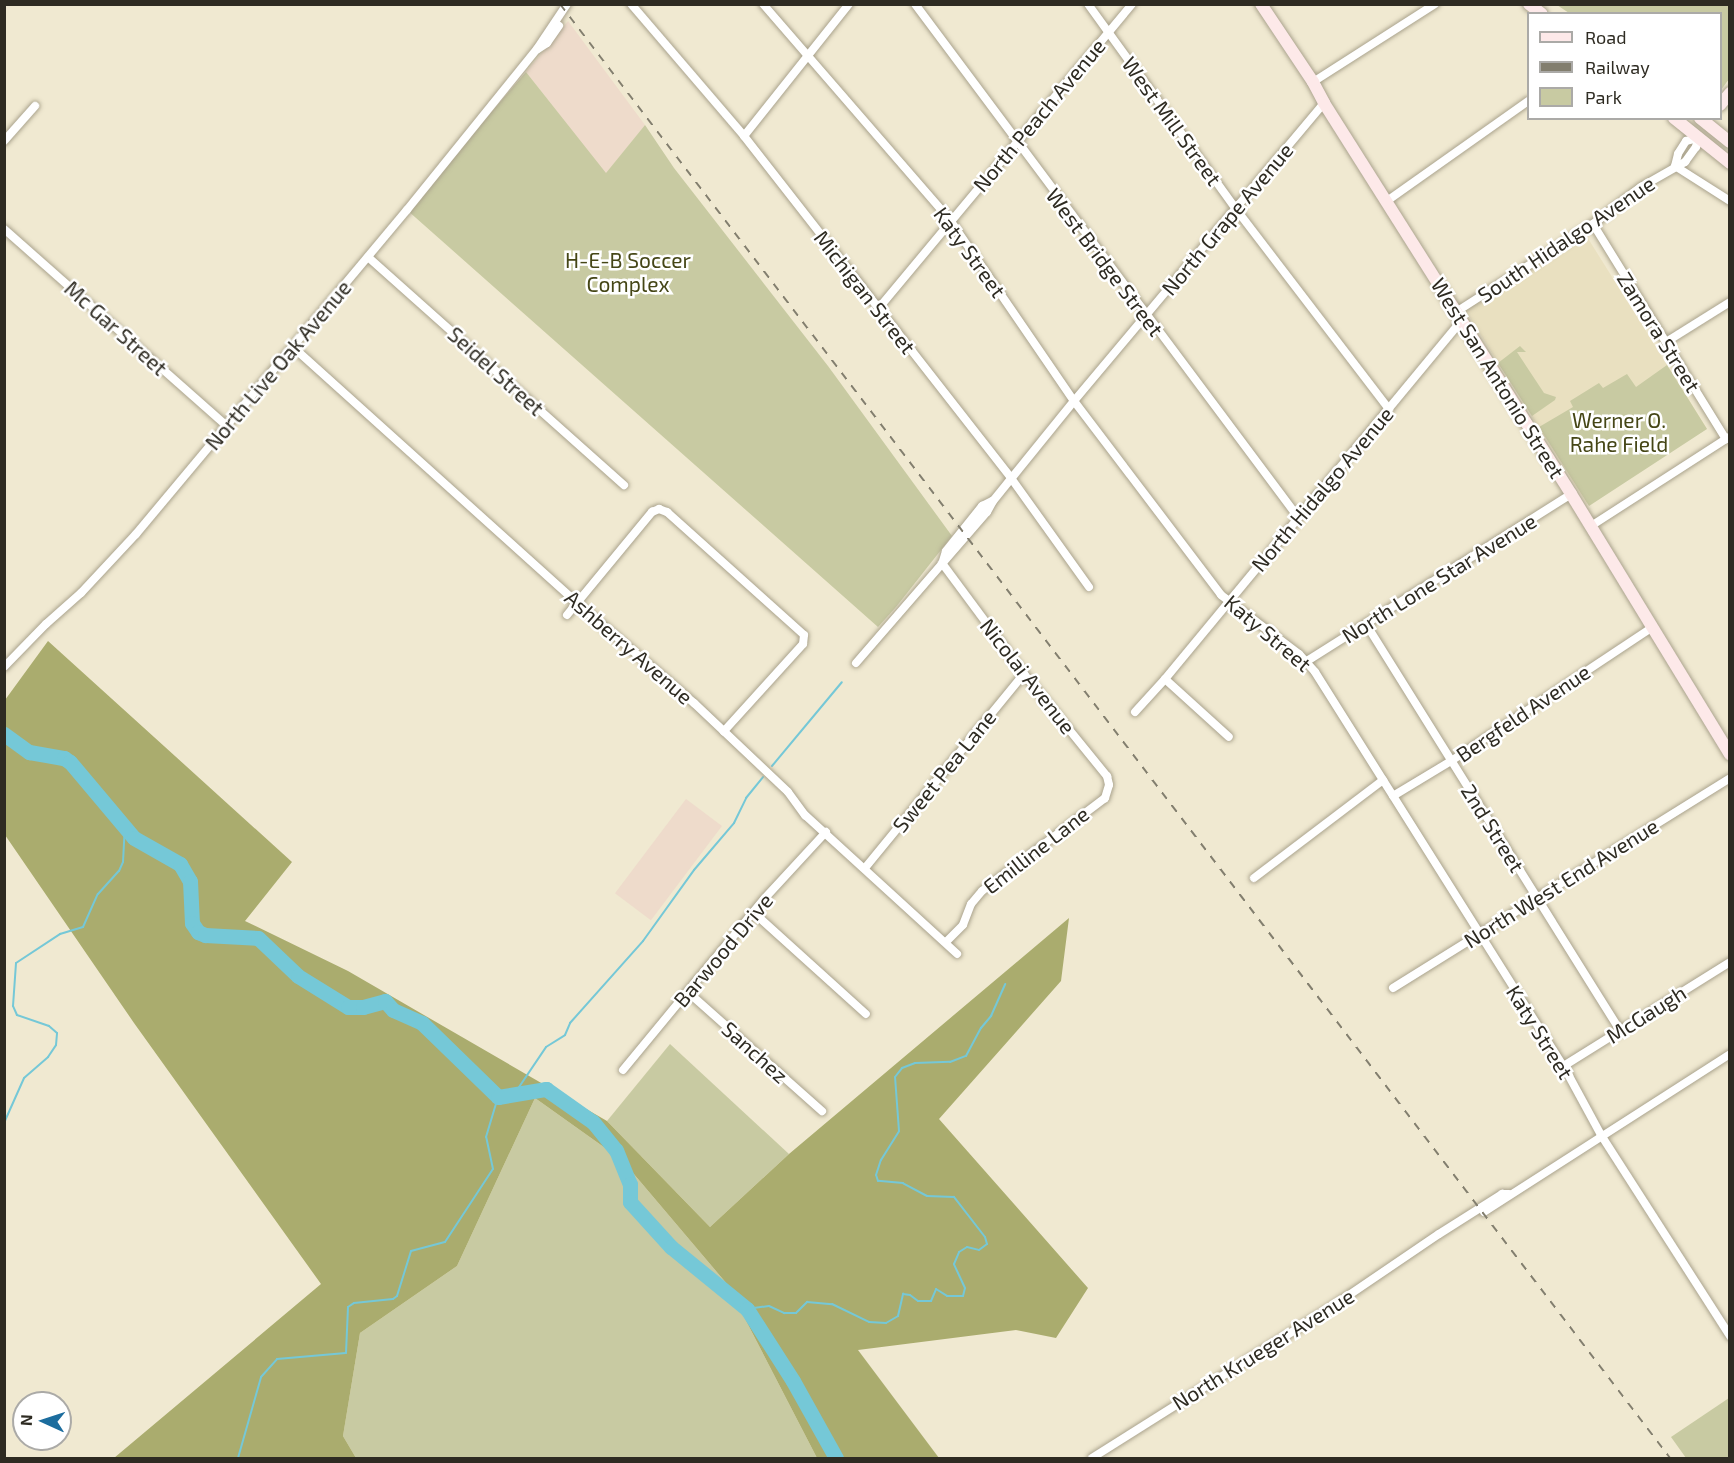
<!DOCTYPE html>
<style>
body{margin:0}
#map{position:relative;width:1734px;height:1463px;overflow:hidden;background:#f0e9d1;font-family:"Exo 2",sans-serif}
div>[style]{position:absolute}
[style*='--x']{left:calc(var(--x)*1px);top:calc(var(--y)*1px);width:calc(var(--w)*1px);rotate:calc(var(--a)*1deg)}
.commercial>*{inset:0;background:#eedbcb;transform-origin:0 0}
.built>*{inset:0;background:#e9e0c0;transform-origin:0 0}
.green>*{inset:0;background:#c8caa2}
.forest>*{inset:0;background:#aaac6e}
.stream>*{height:2px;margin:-1px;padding:0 1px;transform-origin:1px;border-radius:1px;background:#75c8d7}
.river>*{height:15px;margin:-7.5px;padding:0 7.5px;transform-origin:7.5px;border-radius:7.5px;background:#75c8d7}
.roads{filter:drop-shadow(0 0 2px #aaa38d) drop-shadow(0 0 2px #aaa38d)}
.street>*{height:8px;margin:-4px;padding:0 4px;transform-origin:4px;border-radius:4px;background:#fff}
.secondary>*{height:12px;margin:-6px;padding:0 6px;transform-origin:6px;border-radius:6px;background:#fde9e9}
.rail>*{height:2px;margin-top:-1px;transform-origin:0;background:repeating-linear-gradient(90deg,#827e6e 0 8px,transparent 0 16px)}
span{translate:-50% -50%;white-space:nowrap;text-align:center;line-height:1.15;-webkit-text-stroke:5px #fff;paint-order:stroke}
.street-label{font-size:21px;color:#2e2b22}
.park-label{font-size:21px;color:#454616}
.frame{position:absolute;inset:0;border:6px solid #2e2b22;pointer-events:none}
.legend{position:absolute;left:1527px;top:12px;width:195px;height:108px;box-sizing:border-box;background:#fff;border:2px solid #abaaa7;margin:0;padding:8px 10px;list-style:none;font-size:18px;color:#2e2b22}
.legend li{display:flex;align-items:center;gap:12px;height:30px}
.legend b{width:30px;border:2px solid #abaaa7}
.north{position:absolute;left:12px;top:1391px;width:60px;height:60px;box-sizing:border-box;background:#fff;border:2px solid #abaaa7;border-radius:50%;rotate:273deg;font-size:16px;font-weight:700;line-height:24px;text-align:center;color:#2e2b22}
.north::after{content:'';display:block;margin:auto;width:21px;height:27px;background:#1c6d9e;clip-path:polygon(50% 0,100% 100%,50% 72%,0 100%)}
</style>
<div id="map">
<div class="commercial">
<i style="clip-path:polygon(568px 21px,645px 125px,606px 174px,526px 72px)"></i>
<i style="left:686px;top:799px;width:45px;height:118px;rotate:37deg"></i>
</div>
<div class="built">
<i style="left:1584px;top:232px;width:232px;height:142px;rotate:58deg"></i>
</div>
<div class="green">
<i style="clip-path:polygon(1557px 5px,1729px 5px,1729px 79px,1721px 90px,1720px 14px,1569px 13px)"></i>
<i style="clip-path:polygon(526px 72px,606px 173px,645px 125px,674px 168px,828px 366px,952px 536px,896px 607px,878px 627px,407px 210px)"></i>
<i style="clip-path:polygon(1520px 346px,1526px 352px,1517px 352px,1544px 393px,1556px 397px,1555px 400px,1532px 416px,1498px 363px)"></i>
<i style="clip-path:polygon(1667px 365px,1707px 429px,1589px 506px,1539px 427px,1573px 407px,1570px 401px,1599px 383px,1603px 388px,1627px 374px,1636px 387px)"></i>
<i style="clip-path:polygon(670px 1044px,789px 1154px,710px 1227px,607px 1121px)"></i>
<i style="clip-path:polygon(535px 1098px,622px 1160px,727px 1284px,817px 1458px,356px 1458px,343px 1436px,360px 1333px,457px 1266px)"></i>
<i style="clip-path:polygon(1729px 1398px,1729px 1458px,1686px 1458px,1671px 1437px)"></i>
</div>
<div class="forest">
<i style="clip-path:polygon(48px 641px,292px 862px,245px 921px,348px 971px,607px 1121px,710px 1227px,789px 1154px,1069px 918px,1061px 981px,939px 1119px,1088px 1288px,1056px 1338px,1016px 1330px,858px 1350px,939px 1458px,817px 1458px,727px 1284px,622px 1160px,535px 1098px,457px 1266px,360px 1333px,343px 1436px,356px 1458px,114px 1458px,321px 1284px,134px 1023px,5px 835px,5px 700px)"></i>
</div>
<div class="stream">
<i style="--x:772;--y:766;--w:109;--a:-50.2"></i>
<i style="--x:513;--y:1096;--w:59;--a:-56"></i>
<i style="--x:546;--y:1047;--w:22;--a:-32"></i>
<i style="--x:565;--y:1035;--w:13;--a:-67"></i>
<i style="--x:570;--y:1023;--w:110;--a:-48.3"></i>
<i style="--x:643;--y:941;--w:87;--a:-54.3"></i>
<i style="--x:694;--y:870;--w:62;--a:-49.6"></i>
<i style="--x:734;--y:823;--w:28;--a:-64"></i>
<i style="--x:746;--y:798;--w:27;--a:-51"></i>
<i style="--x:4;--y:1123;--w:49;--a:-66"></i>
<i style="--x:24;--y:1078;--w:32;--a:-41"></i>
<i style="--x:48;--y:1057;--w:14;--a:-56"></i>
<i style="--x:56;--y:1045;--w:12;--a:-85"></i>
<i style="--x:57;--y:1033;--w:11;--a:-139"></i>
<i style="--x:49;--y:1026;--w:34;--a:-161"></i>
<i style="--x:17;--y:1015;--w:10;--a:-114"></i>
<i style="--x:13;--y:1006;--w:43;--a:-86"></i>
<i style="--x:16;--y:963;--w:53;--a:-33.4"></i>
<i style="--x:60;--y:934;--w:24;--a:-17"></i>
<i style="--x:83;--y:927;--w:36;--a:-66"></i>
<i style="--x:98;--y:894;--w:31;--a:-48"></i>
<i style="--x:119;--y:871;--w:10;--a:-66"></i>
<i style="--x:123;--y:862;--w:34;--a:-87"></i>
<i style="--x:747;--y:1309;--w:22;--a:-8"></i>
<i style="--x:769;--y:1306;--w:17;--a:25"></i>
<i style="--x:784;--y:1313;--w:12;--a:0"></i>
<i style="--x:796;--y:1313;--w:16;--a:-45"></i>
<i style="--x:807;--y:1302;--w:25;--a:5"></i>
<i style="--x:832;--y:1304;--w:41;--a:25.9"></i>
<i style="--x:869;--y:1322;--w:17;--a:3"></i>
<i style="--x:886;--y:1323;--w:14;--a:-30"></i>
<i style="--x:898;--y:1316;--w:23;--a:-77"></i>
<i style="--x:903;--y:1294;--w:7;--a:8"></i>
<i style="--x:910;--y:1295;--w:10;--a:37"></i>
<i style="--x:918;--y:1301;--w:13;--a:0"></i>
<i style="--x:931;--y:1301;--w:13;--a:-67"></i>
<i style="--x:936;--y:1289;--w:13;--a:32"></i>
<i style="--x:947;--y:1296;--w:16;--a:0"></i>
<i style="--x:963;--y:1296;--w:8;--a:-76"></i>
<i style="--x:965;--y:1288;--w:26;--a:-115"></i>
<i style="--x:954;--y:1264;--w:13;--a:-67"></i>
<i style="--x:959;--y:1252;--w:9;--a:-32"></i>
<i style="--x:967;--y:1247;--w:12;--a:14"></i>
<i style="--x:979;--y:1250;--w:10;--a:-37"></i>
<i style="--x:987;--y:1244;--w:7;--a:-106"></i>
<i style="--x:985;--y:1237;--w:51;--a:-127.8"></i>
<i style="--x:954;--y:1197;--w:27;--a:-178"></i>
<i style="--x:927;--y:1196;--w:27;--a:-152"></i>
<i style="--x:903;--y:1183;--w:25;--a:-175"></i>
<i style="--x:878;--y:1181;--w:6;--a:-108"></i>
<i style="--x:876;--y:1175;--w:16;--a:-72"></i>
<i style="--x:881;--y:1160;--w:34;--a:-58"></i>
<i style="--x:899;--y:1131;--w:54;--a:-94.2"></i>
<i style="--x:895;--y:1077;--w:11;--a:-52"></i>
<i style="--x:902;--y:1068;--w:14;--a:-21"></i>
<i style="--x:915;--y:1063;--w:35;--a:-2"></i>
<i style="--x:950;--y:1062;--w:17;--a:-21"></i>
<i style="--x:966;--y:1056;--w:32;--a:-62"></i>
<i style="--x:981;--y:1028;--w:16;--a:-50"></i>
<i style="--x:991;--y:1016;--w:35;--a:-66"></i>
<i style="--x:238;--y:1458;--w:84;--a:-74.1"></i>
<i style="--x:261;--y:1377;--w:24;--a:-48"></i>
<i style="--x:277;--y:1359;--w:69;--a:-5"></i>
<i style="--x:346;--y:1353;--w:46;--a:-87.5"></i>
<i style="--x:348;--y:1307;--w:7;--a:-34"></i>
<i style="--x:354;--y:1303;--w:39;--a:-6"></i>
<i style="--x:393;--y:1299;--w:5;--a:-37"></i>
<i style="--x:397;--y:1296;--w:47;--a:-72.7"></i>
<i style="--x:411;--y:1251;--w:35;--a:-15"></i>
<i style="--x:445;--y:1242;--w:87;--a:-56.7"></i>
<i style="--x:493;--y:1169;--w:33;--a:-102"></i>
<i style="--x:486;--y:1137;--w:42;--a:-73.3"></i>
</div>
<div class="river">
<i style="--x:4;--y:734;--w:31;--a:36"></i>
<i style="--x:29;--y:752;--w:36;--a:10"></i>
<i style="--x:64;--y:758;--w:7;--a:34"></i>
<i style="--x:70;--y:762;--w:99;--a:49.9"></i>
<i style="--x:134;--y:838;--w:53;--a:29.5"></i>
<i style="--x:180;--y:864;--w:20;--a:60"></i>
<i style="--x:190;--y:881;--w:42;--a:87.3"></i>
<i style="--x:192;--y:923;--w:11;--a:56"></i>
<i style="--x:198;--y:932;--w:8;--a:23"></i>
<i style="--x:205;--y:935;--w:53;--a:3.2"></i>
<i style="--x:258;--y:938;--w:55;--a:43.5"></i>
<i style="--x:298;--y:976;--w:59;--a:31.8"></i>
<i style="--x:348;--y:1007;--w:15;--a:0"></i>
<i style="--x:363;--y:1007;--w:23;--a:-15"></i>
<i style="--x:385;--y:1001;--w:12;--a:48"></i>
<i style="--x:393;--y:1010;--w:32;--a:24"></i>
<i style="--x:422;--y:1023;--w:106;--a:44.2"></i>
<i style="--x:498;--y:1097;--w:49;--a:-9.5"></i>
<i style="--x:546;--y:1089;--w:57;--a:35.1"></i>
<i style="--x:593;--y:1122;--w:36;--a:51"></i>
<i style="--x:616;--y:1150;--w:37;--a:68"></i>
<i style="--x:630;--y:1184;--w:18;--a:90"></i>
<i style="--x:630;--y:1202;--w:61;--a:47.7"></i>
<i style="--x:671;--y:1247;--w:98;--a:39.2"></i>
<i style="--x:747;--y:1309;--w:85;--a:57.4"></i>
<i style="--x:793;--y:1381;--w:88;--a:60.8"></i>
</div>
<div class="roads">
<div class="street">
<i style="--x:631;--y:4;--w:174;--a:49.4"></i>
<i style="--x:744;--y:136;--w:434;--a:52"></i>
<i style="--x:1011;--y:478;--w:134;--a:54.4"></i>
<i style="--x:763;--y:4;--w:286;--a:49.1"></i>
<i style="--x:950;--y:220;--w:219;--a:55.6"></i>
<i style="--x:1074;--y:401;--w:243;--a:52.8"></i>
<i style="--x:1221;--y:595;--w:98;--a:37.1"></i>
<i style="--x:1299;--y:654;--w:24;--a:48"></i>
<i style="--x:1315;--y:672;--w:477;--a:57.8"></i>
<i style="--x:1569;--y:1076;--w:67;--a:61.5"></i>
<i style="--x:1601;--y:1135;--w:239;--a:57.3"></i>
<i style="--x:915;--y:4;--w:640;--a:53.26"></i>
<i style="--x:1088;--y:4;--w:253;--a:54.2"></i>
<i style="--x:1236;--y:209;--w:252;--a:52.6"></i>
<i style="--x:538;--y:49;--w:11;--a:-34"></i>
<i style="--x:547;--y:43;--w:21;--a:-55"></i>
<i style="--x:1313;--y:82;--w:145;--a:-32.6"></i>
<i style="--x:744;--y:136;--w:169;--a:-51.5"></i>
<i style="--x:4;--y:141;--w:47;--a:-48.5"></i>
<i style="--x:1675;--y:166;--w:65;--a:32.5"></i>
<i style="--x:1387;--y:201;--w:173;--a:-35.3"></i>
<i style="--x:1593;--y:224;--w:253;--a:58.3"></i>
<i style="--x:4;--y:229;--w:298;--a:41.5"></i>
<i style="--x:368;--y:257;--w:343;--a:41.7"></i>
<i style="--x:878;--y:309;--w:397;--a:-50.2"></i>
<i style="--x:1456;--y:312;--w:163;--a:-32.7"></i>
<i style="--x:1593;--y:224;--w:61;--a:-37.6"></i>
<i style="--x:1641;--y:187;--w:51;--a:-29.6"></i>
<i style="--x:1685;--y:162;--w:19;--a:-54"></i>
<i style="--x:1696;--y:147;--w:9;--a:-77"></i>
<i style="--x:1698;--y:138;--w:12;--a:166"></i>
<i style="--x:1686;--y:141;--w:15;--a:122"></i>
<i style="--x:1678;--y:154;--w:12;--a:104"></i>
<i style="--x:1666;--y:342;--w:75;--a:-32"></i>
<i style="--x:293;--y:347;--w:384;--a:42"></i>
<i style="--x:578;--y:604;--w:153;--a:40.5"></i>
<i style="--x:694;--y:703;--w:129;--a:43.4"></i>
<i style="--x:788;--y:792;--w:29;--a:54"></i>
<i style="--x:805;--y:815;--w:206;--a:42.4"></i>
<i style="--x:1591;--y:526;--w:164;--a:-32.8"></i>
<i style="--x:943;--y:561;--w:10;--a:-73"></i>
<i style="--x:946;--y:551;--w:58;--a:-51.3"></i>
<i style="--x:982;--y:506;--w:11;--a:-27"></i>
<i style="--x:942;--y:563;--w:138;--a:53.5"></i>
<i style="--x:1024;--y:674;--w:132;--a:50.9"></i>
<i style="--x:1107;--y:776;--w:9;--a:77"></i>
<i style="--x:1109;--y:785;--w:14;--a:107"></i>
<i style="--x:1105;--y:798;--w:154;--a:142.9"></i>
<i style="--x:982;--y:891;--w:17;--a:130"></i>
<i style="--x:971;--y:904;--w:22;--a:111"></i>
<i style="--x:963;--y:925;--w:24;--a:135"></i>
<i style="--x:567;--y:615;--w:134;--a:-50.5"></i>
<i style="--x:652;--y:512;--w:8;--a:-23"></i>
<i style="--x:659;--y:509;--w:9;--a:21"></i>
<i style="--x:667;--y:512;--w:184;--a:41.9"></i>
<i style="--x:804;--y:635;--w:9;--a:96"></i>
<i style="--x:803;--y:644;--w:118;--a:132.2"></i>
<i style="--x:1366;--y:624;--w:479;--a:58"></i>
<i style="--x:1307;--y:661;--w:312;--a:-32.3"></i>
<i style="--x:856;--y:663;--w:200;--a:-49.1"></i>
<i style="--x:987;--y:512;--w:13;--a:-61"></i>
<i style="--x:993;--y:501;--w:129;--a:-51"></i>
<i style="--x:1074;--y:401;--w:389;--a:-50"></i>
<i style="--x:4;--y:667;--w:60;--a:-45.7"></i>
<i style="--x:46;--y:624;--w:47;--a:-41.5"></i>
<i style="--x:81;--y:593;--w:81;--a:-47"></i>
<i style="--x:136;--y:534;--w:422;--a:-50.1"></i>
<i style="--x:407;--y:210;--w:207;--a:-51.1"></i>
<i style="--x:537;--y:49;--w:54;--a:-56.3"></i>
<i style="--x:1165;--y:679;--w:86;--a:42.2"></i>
<i style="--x:1135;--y:712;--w:45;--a:-47.7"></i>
<i style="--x:1165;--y:679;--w:466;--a:-50.4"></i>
<i style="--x:1393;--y:796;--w:68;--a:-31.1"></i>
<i style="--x:1451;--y:761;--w:240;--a:-33.6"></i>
<i style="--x:865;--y:868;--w:251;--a:-50.7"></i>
<i style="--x:1254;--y:878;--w:162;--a:-37.2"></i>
<i style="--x:753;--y:912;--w:152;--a:42.1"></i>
<i style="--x:1393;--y:988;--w:397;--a:-31.9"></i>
<i style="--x:689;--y:993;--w:178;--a:41.6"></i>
<i style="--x:1562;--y:1067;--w:198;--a:-32"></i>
<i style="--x:623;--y:1070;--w:223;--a:-50.5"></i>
<i style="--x:765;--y:898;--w:90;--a:-47.3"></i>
<i style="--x:1484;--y:1212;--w:292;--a:-32.7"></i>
<i style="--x:1092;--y:1458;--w:278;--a:-32.2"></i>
<i style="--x:1327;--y:1310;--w:135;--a:-34.2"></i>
<i style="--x:1439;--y:1234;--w:75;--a:-32.4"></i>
<i style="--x:1502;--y:1194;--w:7;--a:0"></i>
</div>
<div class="secondary">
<i style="--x:1261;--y:4;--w:94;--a:56.3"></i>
<i style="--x:1313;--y:82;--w:24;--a:62"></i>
<i style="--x:1324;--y:103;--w:462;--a:57.7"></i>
<i style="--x:1571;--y:494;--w:305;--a:58.6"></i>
<i style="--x:1529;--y:4;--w:16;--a:38"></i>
<i style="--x:1720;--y:105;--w:16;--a:-50"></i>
<i style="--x:1674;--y:118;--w:72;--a:38.8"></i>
<i style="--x:1700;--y:118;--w:38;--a:39"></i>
</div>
</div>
<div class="rail">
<i style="--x:560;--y:4;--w:1829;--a:52.64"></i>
</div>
<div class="street-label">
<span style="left:1039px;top:115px;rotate:-50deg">North Peach Avenue</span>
<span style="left:1172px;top:121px;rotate:54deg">West Mill Street</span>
<span style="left:1227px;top:219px;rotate:-50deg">North Grape Avenue</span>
<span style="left:1566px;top:239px;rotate:-34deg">South Hidalgo Avenue</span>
<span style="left:970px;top:252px;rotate:54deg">Katy Street</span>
<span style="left:1105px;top:262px;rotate:53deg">West Bridge Street</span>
<span style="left:865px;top:292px;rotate:52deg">Michigan Street</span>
<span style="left:116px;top:328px;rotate:42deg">Mc Gar Street</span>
<span style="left:1659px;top:332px;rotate:58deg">Zamora Street</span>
<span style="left:278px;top:365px;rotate:-50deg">North Live Oak Avenue</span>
<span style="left:496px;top:371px;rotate:42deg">Seidel Street</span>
<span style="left:1498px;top:378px;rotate:58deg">West San Antonio Street</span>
<span style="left:1322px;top:489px;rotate:-50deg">North Hidalgo Avenue</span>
<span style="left:1439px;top:578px;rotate:-32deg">North Lone Star Avenue</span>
<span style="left:1268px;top:633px;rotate:40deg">Katy Street</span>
<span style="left:629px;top:647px;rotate:41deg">Ashberry Avenue</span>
<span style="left:1028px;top:676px;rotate:52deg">Nicolai Avenue</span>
<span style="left:1523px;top:713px;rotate:-34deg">Bergfeld Avenue</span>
<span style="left:944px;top:771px;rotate:-51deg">Sweet Pea Lane</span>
<span style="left:1493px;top:828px;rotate:58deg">2nd Street</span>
<span style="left:1036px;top:850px;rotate:-38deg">Emilline Lane</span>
<span style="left:1561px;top:883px;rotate:-32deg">North West End Avenue</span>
<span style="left:723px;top:950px;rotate:-50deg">Barwood Drive</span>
<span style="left:1646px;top:1014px;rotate:-32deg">McGaugh</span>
<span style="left:1540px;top:1032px;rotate:58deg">Katy Street</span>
<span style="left:755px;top:1052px;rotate:42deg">Sanchez</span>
<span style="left:1263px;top:1349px;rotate:-32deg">North Krueger Avenue</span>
</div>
<div class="park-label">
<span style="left:628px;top:272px">H-E-B Soccer<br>Complex</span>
<span style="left:1619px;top:432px">Werner O.<br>Rahe Field</span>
</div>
<div class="frame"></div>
<ul class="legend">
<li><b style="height:8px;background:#fde9e9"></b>Road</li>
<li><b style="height:8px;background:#827e6e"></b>Railway</li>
<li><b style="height:16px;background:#c8caa2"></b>Park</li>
</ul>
<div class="north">N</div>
</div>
